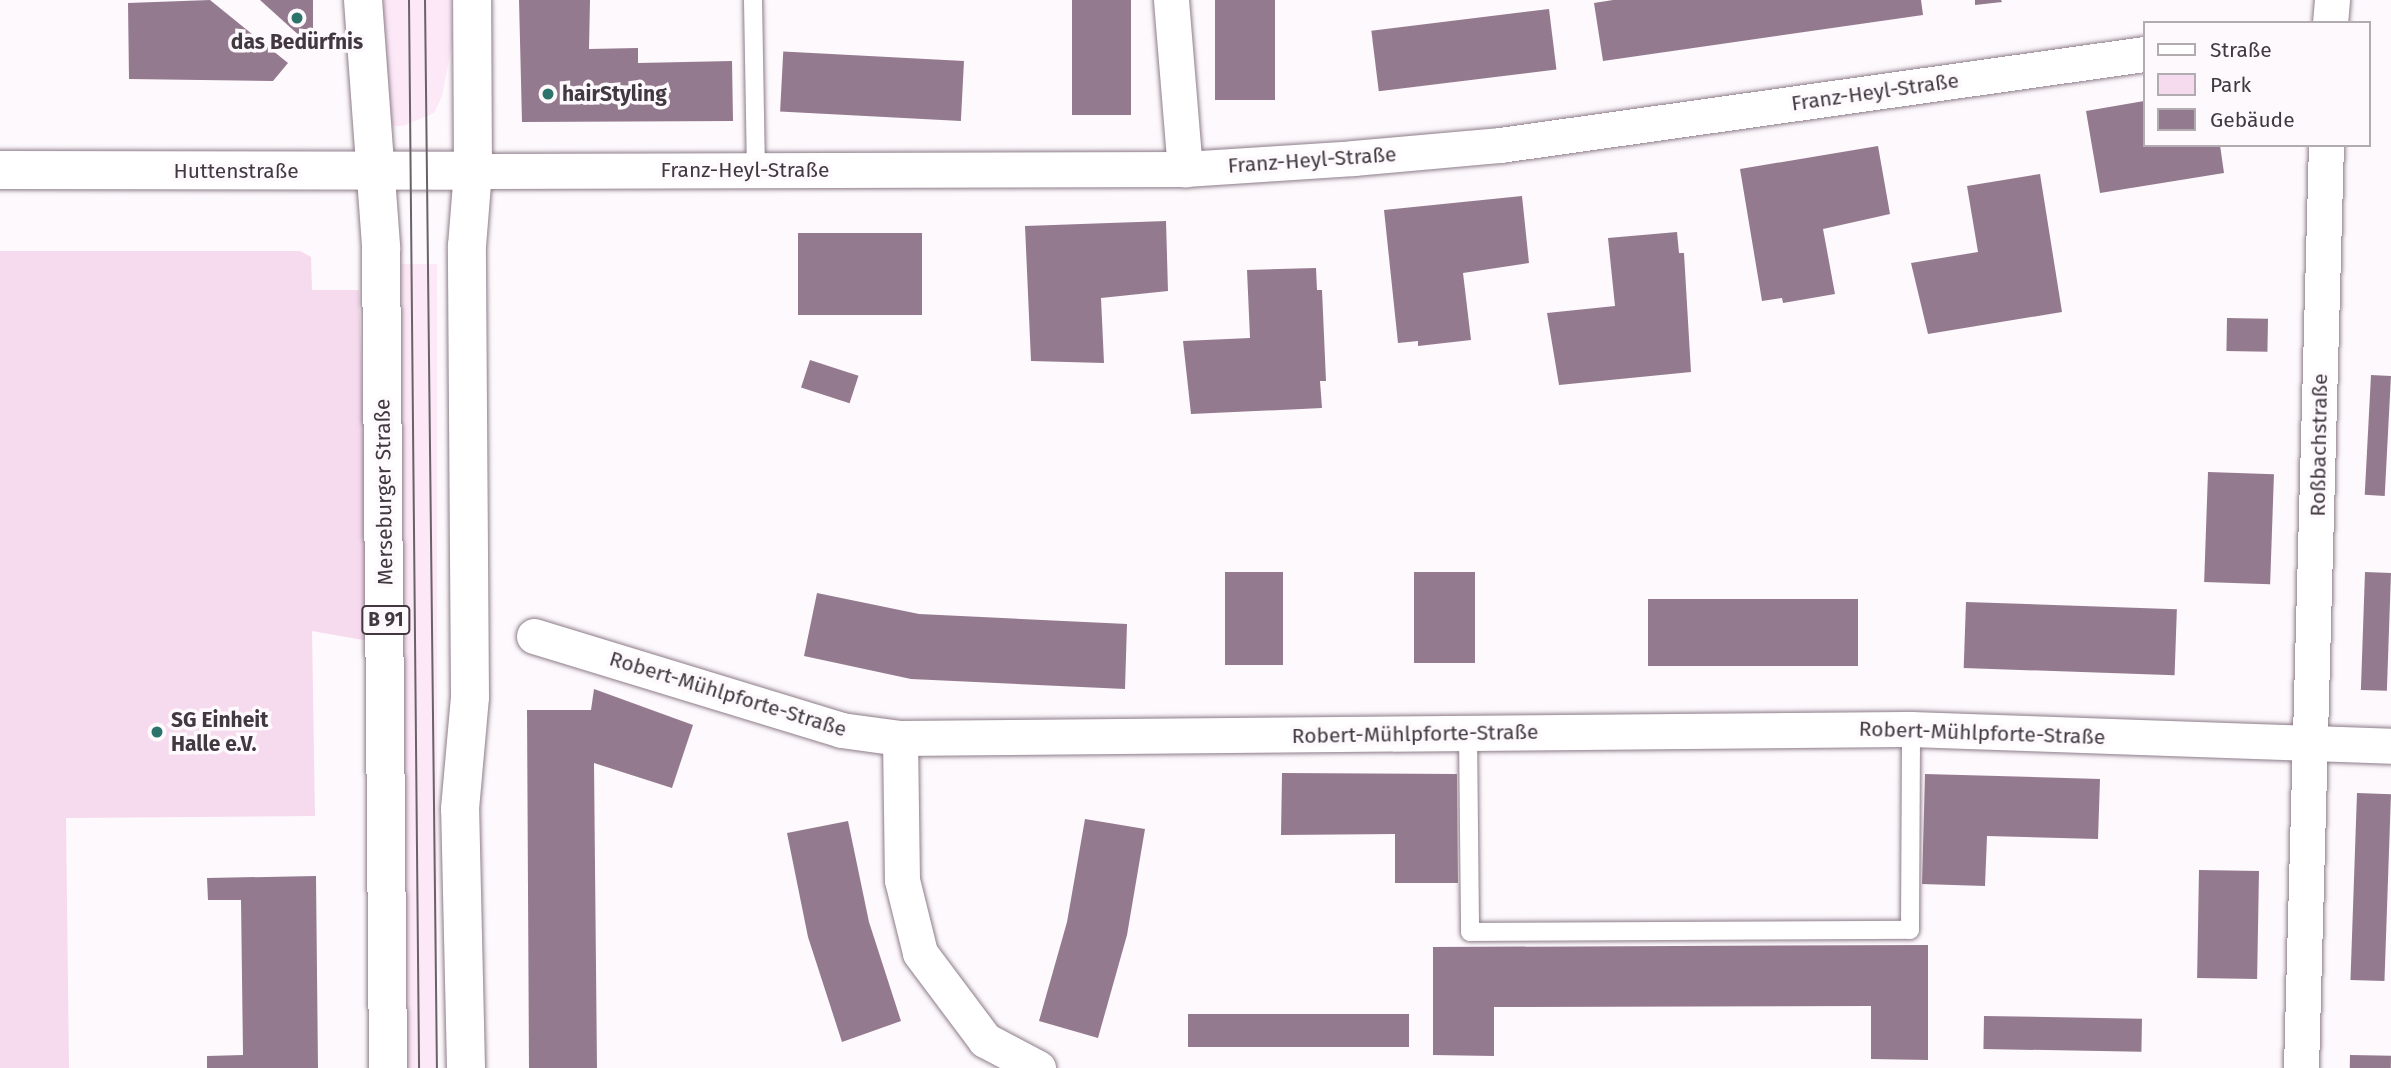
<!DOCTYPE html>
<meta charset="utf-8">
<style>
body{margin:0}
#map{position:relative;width:2391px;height:1068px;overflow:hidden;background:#fdf9fc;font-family:"Fira Sans",sans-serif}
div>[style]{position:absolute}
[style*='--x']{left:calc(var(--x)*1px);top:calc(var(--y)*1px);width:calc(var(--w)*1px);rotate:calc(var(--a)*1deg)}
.built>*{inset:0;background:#fce8f7;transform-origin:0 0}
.green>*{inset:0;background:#f6daee}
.building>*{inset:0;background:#947a8e;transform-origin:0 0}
.roads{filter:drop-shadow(0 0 2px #8d7c89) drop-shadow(0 0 2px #8d7c89)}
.service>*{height:18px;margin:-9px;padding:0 9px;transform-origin:9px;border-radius:9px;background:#fff}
.minor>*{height:35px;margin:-17.5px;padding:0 17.5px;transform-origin:17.5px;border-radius:17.5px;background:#fff}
.tertiary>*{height:38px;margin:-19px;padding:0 19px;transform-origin:19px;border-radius:19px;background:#fff}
.primary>*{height:38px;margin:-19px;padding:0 19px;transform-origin:19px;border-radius:19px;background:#fff}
.tram>*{height:2px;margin:-1px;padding:0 1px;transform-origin:1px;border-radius:1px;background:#696267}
.dots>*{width:19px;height:19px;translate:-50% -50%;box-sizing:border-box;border:4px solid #fdf9fc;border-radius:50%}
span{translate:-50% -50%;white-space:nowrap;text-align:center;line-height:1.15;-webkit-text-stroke:7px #fdf9fc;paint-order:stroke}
.shield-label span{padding:2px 5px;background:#fdf9fc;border:2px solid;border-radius:5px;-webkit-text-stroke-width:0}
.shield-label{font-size:19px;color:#41393f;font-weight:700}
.poi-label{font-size:21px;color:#41393f;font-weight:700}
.left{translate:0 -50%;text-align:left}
.street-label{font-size:21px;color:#41393f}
.legend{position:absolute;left:2143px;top:21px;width:228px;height:126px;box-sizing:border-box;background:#fdf9fc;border:2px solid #b2acb0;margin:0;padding:9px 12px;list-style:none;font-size:21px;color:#41393f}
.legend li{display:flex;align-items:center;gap:14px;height:35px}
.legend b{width:35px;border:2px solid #b2acb0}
</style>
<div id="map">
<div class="built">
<i style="clip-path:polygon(384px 0,451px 0,452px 44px,442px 96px,434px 113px,403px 126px,390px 126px,383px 50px)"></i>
<i style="left:401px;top:264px;width:36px;height:804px"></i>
</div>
<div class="green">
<i style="clip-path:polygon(0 251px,300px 251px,311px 257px,312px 290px,359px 290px,369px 641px,312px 631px,315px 816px,66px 818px,69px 1068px,0 1068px)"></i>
</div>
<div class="building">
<i style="clip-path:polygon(210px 0,288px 63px,273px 81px,129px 79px,128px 3px)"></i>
<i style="clip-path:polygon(260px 0,313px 0,313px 32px,302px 38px)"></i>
<i style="clip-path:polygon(519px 0,590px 0,589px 49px,638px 48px,638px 63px,732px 61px,733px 121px,522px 122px)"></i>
<i style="left:1072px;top:0;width:59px;height:115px"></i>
<i style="left:1215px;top:0;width:60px;height:100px"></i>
<i style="clip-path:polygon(1613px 0,1921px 0,1923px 15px,1603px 61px,1594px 3px)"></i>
<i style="clip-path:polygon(1975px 0,2001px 0,2002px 2px,1975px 5px)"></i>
<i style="left:1549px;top:9px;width:61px;height:179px;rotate:83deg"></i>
<i style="left:964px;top:61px;width:60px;height:181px;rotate:93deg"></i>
<i style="clip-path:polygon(2144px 101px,2144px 145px,2220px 145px,2224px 173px,2100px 193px,2086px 111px)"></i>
<i style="clip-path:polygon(1878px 146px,1890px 214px,1823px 229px,1835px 294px,1783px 303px,1782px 298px,1762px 301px,1740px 169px)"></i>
<i style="clip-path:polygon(2040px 174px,2062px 312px,1928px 334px,1911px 263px,1978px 252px,1967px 186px)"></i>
<i style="clip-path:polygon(1522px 196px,1529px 263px,1463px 273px,1471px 340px,1418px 346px,1418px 341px,1398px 343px,1384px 210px)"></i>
<i style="clip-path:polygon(1166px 221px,1168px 291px,1101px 298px,1104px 363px,1031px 361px,1025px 226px)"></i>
<i style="clip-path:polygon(1677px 232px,1679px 253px,1684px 253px,1691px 372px,1559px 385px,1547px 313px,1615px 306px,1608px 238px)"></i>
<i style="left:798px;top:233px;width:124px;height:82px"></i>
<i style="clip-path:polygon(1316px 268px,1317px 290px,1322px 290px,1326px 381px,1320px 381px,1322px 408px,1191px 414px,1183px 341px,1250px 338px,1247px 270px)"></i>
<i style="left:2227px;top:318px;width:41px;height:33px;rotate:1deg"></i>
<i style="left:810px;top:360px;width:51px;height:29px;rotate:18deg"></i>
<i style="left:2371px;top:375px;width:20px;height:120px;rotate:3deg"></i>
<i style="left:2208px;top:472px;width:66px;height:110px;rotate:2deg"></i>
<i style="left:1225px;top:572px;width:58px;height:93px"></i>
<i style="left:1414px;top:572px;width:61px;height:91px"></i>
<i style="left:2365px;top:572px;width:26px;height:118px;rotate:2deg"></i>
<i style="clip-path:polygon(817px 593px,919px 614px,1127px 624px,1125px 689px,911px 679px,804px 656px)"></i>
<i style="left:1648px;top:599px;width:210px;height:67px"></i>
<i style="left:1966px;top:602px;width:211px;height:66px;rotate:2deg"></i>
<i style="clip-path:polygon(594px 689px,693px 725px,672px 788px,594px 763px,597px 1068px,529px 1068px,527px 710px,591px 710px)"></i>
<i style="clip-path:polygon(1282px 773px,1457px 774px,1458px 883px,1395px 883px,1395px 834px,1281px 835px)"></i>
<i style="clip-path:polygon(1925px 774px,2100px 779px,2098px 839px,1987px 836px,1985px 886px,1922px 884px)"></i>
<i style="left:2357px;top:793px;width:34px;height:187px;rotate:2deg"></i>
<i style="clip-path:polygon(1085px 819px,1145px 829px,1127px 935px,1098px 1038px,1039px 1021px,1067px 922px)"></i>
<i style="clip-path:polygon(848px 821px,869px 922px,901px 1021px,842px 1042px,808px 937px,787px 833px)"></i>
<i style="left:2199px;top:870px;width:60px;height:108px;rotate:1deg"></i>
<i style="clip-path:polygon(316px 876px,318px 1068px,207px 1068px,207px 1056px,243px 1055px,241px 900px,208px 900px,207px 878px)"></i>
<i style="clip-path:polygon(1928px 945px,1928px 1060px,1871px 1059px,1871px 1006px,1494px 1007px,1494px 1056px,1433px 1055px,1433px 947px)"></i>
<i style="left:1409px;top:1014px;width:33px;height:221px;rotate:90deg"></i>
<i style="left:1984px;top:1016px;width:158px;height:33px;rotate:1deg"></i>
<i style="left:2350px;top:1055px;width:41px;height:13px;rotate:1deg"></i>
</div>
<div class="roads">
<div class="service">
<i style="--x:753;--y:0;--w:169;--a:89"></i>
<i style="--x:1468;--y:733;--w:199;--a:89.4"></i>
<i style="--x:1470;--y:932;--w:440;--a:-0.3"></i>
<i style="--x:1910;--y:930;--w:201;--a:-89.7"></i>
</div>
<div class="minor">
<i style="--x:1171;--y:0;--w:170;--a:85.3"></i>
<i style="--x:2330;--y:23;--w:23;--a:-85"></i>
<i style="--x:473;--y:171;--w:712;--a:-0.16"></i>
<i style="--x:1185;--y:169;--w:169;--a:-3.7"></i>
<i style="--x:1354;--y:158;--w:147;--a:-5.1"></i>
<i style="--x:1500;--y:145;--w:650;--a:-8.04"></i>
<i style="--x:534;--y:636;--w:321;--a:17"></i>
<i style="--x:841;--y:730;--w:60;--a:7.7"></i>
<i style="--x:900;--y:738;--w:1011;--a:-0.51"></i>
<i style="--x:1911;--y:729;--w:480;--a:2"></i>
<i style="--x:900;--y:738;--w:142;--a:89.2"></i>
<i style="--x:902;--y:880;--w:75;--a:76.1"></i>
<i style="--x:920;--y:953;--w:109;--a:53.2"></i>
<i style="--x:985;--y:1040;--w:60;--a:27.8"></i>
<i style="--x:2301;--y:1068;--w:923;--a:-88.45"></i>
</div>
<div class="tertiary">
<i style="--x:0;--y:170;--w:473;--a:0.1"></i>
</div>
<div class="primary">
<i style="--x:363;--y:0;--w:248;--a:85.8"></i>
<i style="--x:381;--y:247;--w:821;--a:89.51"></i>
<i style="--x:466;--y:1068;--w:259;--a:-91.3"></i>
<i style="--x:460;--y:809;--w:112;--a:-84.9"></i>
<i style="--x:470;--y:697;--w:451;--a:-90.4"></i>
<i style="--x:467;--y:246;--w:75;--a:-85.4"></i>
<i style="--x:473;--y:171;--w:171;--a:-90.3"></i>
</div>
</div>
<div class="tram">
<i style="--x:409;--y:0;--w:1068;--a:89.46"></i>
<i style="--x:425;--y:0;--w:1068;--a:89.36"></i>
</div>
<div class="dots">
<i style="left:297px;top:18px;background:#2c746b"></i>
<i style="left:548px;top:94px;background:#2c746b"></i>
<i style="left:157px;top:732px;background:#2c746b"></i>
</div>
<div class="shield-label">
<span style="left:386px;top:620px">B 91</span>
</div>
<div class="poi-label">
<span style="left:297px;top:42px">das Bedürfnis</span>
<span class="left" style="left:562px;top:94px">hairStyling</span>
<span class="left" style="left:171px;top:732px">SG Einheit<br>Halle e.V.</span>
</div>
<div class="street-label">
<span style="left:1875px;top:92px;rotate:-8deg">Franz-Heyl-Straße</span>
<span style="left:1312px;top:160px;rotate:-4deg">Franz-Heyl-Straße</span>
<span style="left:745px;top:170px">Franz-Heyl-Straße</span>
<span style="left:236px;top:171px">Huttenstraße</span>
<span style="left:2319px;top:445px;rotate:-89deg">Roßbachstraße</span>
<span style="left:384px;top:492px;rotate:-91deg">Merseburger Straße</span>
<span style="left:728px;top:694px;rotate:17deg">Robert-Mühlpforte-Straße</span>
<span style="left:1982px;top:733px;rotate:2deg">Robert-Mühlpforte-Straße</span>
<span style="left:1415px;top:734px;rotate:-1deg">Robert-Mühlpforte-Straße</span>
</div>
<ul class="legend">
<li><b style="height:9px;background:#fff"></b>Straße</li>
<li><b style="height:19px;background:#f6daee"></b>Park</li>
<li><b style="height:19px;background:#947a8e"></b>Gebäude</li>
</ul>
</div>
